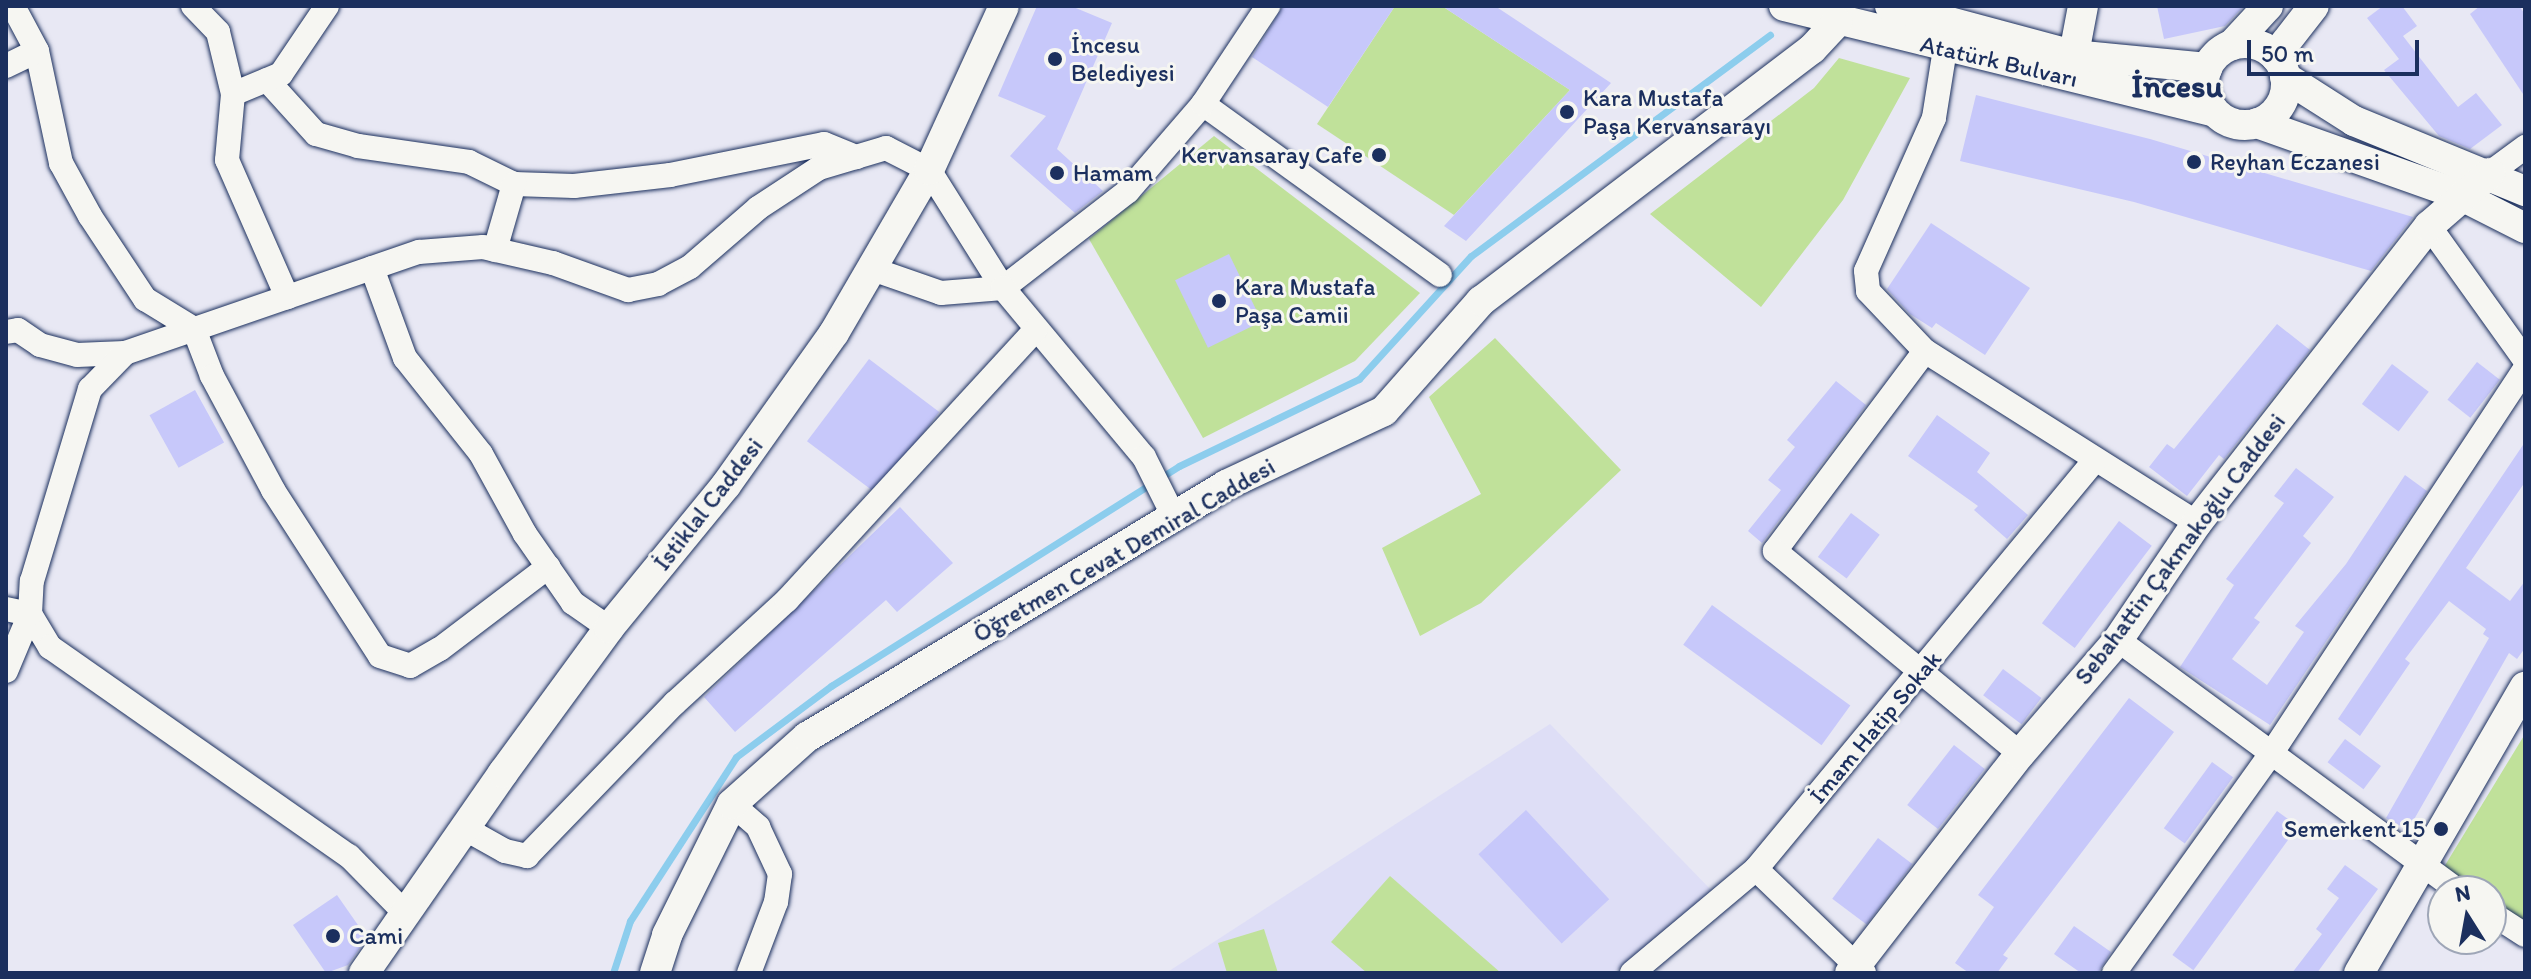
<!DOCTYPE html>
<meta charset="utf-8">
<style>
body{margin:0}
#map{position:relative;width:2531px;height:979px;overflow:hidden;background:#e8e8f4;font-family:Itim,sans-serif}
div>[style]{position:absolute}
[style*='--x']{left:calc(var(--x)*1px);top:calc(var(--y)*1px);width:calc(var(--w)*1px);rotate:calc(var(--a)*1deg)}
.built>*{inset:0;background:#dedef6}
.green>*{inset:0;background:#c0e19a}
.stream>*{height:7px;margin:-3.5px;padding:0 3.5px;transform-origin:3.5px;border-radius:3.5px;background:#8ccded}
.building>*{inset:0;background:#c7c8fa;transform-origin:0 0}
.roads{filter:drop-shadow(0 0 2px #1b2f5e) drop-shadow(0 0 2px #1b2f5e)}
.minor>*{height:24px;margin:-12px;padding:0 12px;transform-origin:12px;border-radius:12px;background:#f6f6f2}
.major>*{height:30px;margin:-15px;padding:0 15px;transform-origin:15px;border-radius:15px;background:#f6f6f2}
.major>.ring{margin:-15px;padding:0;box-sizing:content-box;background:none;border:30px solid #f6f6f2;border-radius:50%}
.dots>*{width:22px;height:22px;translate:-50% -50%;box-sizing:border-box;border:4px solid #f6f6f2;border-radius:50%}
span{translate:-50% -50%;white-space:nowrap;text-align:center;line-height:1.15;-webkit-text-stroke:6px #f6f6f2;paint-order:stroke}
.poi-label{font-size:24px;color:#1b2f5e}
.left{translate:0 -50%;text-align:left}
.right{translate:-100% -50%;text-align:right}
.street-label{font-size:24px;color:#1b2f5e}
.district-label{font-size:32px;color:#1b2f5e;font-weight:700}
.frame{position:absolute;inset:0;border:8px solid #1b2f5e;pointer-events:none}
.north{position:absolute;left:2427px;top:875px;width:80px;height:80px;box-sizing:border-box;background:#f6f6f2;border:2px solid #9ea6b7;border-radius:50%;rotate:349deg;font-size:22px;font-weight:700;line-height:32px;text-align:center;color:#1b2f5e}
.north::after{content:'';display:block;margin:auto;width:28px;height:36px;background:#1b2f5e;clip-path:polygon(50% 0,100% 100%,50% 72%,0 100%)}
.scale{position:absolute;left:2247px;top:40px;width:172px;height:36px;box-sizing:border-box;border:4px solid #1b2f5e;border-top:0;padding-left:10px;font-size:24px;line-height:28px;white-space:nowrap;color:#1b2f5e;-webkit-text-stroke:6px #f6f6f2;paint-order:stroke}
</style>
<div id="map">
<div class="built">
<i style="clip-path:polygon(1550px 724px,1714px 893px,1613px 973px,1166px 973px)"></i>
</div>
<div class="green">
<i style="clip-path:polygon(1395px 6px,1442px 6px,1570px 90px,1454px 215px,1317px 124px)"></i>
<i style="clip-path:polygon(1839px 58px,1910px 78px,1843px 200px,1761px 307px,1650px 214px,1814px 88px)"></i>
<i style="clip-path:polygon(1214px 136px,1420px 293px,1355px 361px,1203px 438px,1089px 239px)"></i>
<i style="clip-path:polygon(1495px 338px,1621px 470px,1481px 603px,1420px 636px,1382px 548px,1481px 494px,1429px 397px)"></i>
<i style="clip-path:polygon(2525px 734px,2525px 922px,2491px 899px,2491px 891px,2479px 891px,2444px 867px)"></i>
<i style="clip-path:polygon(1390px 876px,1501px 973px,1367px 973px,1331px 942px)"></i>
<i style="clip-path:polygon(1264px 929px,1278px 973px,1227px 973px,1218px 943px)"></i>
</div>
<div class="stream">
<i style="--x:613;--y:973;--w:55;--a:-71.9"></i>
<i style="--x:630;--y:921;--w:195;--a:-57.1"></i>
<i style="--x:736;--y:757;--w:119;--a:-36.8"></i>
<i style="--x:831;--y:686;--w:412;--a:-32.3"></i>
<i style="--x:1179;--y:466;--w:200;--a:-25.8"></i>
<i style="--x:1359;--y:379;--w:166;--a:-47.7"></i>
<i style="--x:1471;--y:256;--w:372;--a:-36.5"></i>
</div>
<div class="building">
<i style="clip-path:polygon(1037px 6px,1071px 6px,1112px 23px,1057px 149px,1103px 191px,1075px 213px,1010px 156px,1046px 116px,998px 96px)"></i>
<i style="clip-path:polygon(1283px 6px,1395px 6px,1328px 107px,1252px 57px)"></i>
<i style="clip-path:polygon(1442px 6px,1495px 6px,1611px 83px,1466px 241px,1444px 226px,1570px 90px)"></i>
<i style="clip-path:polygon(2157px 6px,2244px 6px,2225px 26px,2164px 39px)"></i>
<i style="clip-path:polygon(2383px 6px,2402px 6px,2417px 26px,2403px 36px,2458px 107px,2476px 93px,2502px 125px,2470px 149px,2439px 136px,2384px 70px,2399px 59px,2367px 18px)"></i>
<i style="clip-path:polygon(2480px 6px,2519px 6px,2525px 14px,2525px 97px,2470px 14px)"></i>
<i style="clip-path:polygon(1976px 95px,2150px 139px,2413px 217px,2371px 271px,2134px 202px,1960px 161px)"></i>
<i style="clip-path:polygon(1931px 223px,2030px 288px,1985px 355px,1936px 323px,1932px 328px,1910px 314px,1887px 289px)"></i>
<i style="left:1229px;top:254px;width:75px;height:60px;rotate:64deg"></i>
<i style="clip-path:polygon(2277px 324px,2310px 350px,2224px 459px,2219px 455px,2187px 496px,2149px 467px,2167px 444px,2174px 449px)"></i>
<i style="left:869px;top:359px;width:88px;height:103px;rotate:37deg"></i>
<i style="left:2477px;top:362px;width:29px;height:48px;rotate:38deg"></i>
<i style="left:2392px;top:364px;width:46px;height:50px;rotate:37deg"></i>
<i style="clip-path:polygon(1836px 381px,1866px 405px,1762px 543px,1748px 531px,1781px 490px,1768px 480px,1795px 447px,1787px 440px)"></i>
<i style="left:195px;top:390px;width:60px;height:52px;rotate:61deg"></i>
<i style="clip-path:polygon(1937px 415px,1990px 453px,1977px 472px,2028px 515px,2007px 539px,1974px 510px,1978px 506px,1908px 456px)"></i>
<i style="clip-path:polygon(2525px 442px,2525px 482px,2466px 568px,2510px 601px,2525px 581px,2525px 648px,2517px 659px,2509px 653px,2408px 830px,2386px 818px,2489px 638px,2483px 634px,2486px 629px,2449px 601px,2405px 659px,2410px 663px,2360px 736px,2338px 719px)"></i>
<i style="clip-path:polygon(2296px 468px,2334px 497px,2303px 536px,2311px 543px,2254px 618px,2260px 622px,2232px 659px,2267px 685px,2304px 632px,2295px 626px,2346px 564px,2405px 475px,2427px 491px,2270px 725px,2180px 667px,2234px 585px,2226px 579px,2284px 503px,2274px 496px)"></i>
<i style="clip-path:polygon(900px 507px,953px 563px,897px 612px,886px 600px,735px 732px,704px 697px)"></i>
<i style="left:1851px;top:513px;width:36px;height:55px;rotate:37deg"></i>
<i style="left:2119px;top:521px;width:41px;height:128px;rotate:37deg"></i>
<i style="left:1712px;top:605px;width:171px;height:49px;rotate:36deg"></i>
<i style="left:2003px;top:669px;width:48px;height:33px;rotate:37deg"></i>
<i style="clip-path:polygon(2129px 698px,2174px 732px,2003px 955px,2008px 958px,1997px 973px,1969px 973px,1955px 963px,1994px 907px,1978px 895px)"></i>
<i style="left:2345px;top:739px;width:45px;height:29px;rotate:37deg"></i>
<i style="left:1954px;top:745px;width:39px;height:76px;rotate:38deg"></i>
<i style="left:2212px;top:762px;width:26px;height:82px;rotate:36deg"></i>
<i style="left:1526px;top:810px;width:122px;height:65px;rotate:47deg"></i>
<i style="left:2277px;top:811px;width:26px;height:178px;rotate:36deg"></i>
<i style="left:1878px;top:838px;width:43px;height:76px;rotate:37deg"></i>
<i style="clip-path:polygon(2345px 865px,2378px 889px,2317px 973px,2292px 973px,2322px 934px,2316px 929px,2339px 898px,2327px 889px)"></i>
<i style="clip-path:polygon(337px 895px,367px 938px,348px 965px,326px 973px,293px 925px)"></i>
<i style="clip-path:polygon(2074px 926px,2111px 952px,2098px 973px,2081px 973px,2054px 954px)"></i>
</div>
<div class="roads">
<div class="minor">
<i style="--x:13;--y:6;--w:51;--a:61.9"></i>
<i style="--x:37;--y:51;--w:115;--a:77.9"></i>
<i style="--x:61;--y:163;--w:60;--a:61.3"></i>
<i style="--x:90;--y:216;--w:100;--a:56.5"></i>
<i style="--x:145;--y:299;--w:57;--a:31.5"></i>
<i style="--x:194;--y:329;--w:50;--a:69"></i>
<i style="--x:212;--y:376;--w:129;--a:61.8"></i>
<i style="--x:273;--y:490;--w:197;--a:57.2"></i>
<i style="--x:380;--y:656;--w:32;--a:18"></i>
<i style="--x:410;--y:666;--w:34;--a:-30"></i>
<i style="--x:440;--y:649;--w:136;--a:-37.2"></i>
<i style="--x:193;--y:6;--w:36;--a:46"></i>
<i style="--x:218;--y:32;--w:64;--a:76.4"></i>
<i style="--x:233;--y:94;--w:66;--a:95.2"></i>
<i style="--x:227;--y:160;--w:150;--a:66.3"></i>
<i style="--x:1945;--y:49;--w:70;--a:99.1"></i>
<i style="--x:1934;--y:118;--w:167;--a:114"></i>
<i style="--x:1866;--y:271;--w:20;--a:84"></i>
<i style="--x:1868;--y:291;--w:83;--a:46.5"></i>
<i style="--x:1925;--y:351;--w:322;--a:32.3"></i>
<i style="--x:6;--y:66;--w:34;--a:-26"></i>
<i style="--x:267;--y:80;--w:73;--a:47.8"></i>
<i style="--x:316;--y:134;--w:44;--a:15.9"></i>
<i style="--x:358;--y:146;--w:112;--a:8.2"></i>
<i style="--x:469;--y:162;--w:50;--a:26.1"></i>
<i style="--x:514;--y:184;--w:60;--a:1.9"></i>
<i style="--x:574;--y:186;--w:97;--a:-6.5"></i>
<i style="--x:670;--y:175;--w:157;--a:-11.4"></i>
<i style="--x:824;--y:144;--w:35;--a:22"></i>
<i style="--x:233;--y:94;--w:52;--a:-22.6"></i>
<i style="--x:281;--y:74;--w:82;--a:-55.9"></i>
<i style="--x:1203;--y:104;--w:292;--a:35.8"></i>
<i style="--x:2490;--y:173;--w:44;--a:-36.6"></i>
<i style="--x:2429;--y:226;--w:165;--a:54.4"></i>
<i style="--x:495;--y:250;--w:69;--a:-73.9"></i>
<i style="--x:372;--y:268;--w:96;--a:69.9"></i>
<i style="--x:405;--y:358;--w:122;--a:51.6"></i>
<i style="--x:481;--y:454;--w:91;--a:61.2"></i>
<i style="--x:525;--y:534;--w:84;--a:55.2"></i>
<i style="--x:573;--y:603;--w:44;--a:34.8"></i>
<i style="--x:875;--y:270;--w:70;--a:19.2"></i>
<i style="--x:941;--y:293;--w:62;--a:-4.6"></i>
<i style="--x:1003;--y:288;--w:158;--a:-37.8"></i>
<i style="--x:1128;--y:191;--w:115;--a:-49.2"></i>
<i style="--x:1203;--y:104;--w:118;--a:-56.4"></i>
<i style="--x:6;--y:332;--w:12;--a:-9"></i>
<i style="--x:18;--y:330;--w:27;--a:34"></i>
<i style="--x:40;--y:345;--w:38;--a:15"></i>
<i style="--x:77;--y:355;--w:48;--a:-2.4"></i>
<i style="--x:1925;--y:351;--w:250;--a:126.9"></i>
<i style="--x:1775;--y:551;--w:318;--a:39.6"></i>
<i style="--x:6;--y:609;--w:25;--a:12"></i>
<i style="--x:30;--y:614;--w:39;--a:59"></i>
<i style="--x:50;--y:647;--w:365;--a:35"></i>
<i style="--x:349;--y:856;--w:80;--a:45.5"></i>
<i style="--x:2118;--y:640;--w:423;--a:36.4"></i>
<i style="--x:6;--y:671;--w:62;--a:-67.2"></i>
<i style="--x:30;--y:614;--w:33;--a:-87"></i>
<i style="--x:32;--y:581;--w:201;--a:-73.2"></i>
<i style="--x:90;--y:389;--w:50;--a:-45.8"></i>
<i style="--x:125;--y:353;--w:311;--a:-19"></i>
<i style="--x:419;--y:252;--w:64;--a:-4.5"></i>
<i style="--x:483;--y:247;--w:72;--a:12.9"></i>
<i style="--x:553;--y:263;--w:80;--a:19.8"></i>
<i style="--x:628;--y:290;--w:31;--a:-11"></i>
<i style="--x:658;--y:284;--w:36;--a:-28"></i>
<i style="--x:690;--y:267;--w:90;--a:-40.9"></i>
<i style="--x:758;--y:208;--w:73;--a:-33.3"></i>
<i style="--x:819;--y:168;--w:70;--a:-16.6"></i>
<i style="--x:886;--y:148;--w:48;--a:27.1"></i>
<i style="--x:929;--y:170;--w:139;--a:57.9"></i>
<i style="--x:1003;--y:288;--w:220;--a:50.2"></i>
<i style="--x:1144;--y:457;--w:67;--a:63.4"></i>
<i style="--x:732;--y:804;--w:35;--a:41"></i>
<i style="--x:758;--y:827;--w:52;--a:64.9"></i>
<i style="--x:780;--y:874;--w:28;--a:98"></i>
<i style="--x:776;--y:902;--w:76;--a:110.8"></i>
<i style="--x:464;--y:828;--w:47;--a:29.3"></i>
<i style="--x:505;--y:851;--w:23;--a:13"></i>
<i style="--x:527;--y:856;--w:213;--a:-46"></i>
<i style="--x:675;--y:703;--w:152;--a:-42.6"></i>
<i style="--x:787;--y:600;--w:367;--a:-47.4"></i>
<i style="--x:1756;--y:869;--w:150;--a:43.9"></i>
<i style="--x:2491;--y:913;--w:40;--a:32.9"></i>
<i style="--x:1632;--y:973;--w:162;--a:-40"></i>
<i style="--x:1756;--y:869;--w:531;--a:-50.35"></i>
<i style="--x:2114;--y:973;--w:269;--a:-54.4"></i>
<i style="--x:2271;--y:754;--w:461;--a:-56.6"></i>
</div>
<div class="major">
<i style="--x:1784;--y:6;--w:443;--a:13.8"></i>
<i style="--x:1890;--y:6;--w:189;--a:15"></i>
<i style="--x:2073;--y:55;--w:135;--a:5.5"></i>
<i class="ring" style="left:2204px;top:43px;width:52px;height:52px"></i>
<i style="--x:2232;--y:45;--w:53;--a:-47.3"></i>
<i style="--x:2275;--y:56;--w:63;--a:-52"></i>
<i style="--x:2070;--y:75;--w:70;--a:-79.3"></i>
<i style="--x:2285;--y:77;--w:82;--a:32.5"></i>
<i style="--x:2354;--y:121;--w:185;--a:22.3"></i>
<i style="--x:2257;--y:123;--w:215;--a:19.5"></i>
<i style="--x:2460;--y:195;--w:73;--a:26.9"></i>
<i style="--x:364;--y:973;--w:244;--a:-55.2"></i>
<i style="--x:503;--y:773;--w:180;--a:-53.8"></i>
<i style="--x:609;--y:628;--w:185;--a:-50.7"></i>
<i style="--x:726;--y:485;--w:186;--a:-54.6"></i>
<i style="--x:834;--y:333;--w:189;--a:-59.8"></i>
<i style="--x:929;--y:170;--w:180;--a:-65.4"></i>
<i style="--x:655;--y:973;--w:40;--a:-72"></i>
<i style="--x:667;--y:935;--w:146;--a:-63.6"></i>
<i style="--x:732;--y:804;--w:101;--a:-41.8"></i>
<i style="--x:807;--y:737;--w:489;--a:-31"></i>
<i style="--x:1226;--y:485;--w:174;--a:-25.1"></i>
<i style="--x:1384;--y:411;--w:147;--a:-48.6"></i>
<i style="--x:1481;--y:301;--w:416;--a:-37.3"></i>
<i style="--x:1812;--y:49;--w:37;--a:-47"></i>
<i style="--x:1850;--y:973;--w:277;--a:-52.2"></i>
<i style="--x:2020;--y:754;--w:150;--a:-49.3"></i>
<i style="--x:2118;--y:640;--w:141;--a:-56"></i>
<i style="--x:2197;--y:523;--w:377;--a:-52"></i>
<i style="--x:2429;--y:226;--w:81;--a:-41"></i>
<i style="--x:2359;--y:973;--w:331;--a:-59.9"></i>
</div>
</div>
<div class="dots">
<i style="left:1055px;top:59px;background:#1b2f5e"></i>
<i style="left:1567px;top:112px;background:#1b2f5e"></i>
<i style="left:1379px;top:155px;background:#1b2f5e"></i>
<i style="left:2194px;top:162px;background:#1b2f5e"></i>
<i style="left:1057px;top:173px;background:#1b2f5e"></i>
<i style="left:1219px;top:301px;background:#1b2f5e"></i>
<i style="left:2441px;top:829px;background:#1b2f5e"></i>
<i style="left:333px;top:936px;background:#1b2f5e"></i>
</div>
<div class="poi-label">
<span class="left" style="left:1071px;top:59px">İncesu<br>Belediyesi</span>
<span class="left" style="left:1583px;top:112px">Kara Mustafa<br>Paşa Kervansarayı</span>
<span class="right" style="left:1363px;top:155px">Kervansaray Cafe</span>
<span class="left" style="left:2210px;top:162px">Reyhan Eczanesi</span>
<span class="left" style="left:1073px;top:173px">Hamam</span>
<span class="left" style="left:1235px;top:301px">Kara Mustafa<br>Paşa Camii</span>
<span class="right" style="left:2425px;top:829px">Semerkent 15</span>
<span class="left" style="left:349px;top:936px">Cami</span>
</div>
<div class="street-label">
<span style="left:1999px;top:61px;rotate:13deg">Atatürk Bulvarı</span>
<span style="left:708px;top:504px;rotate:-52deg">İstiklal Caddesi</span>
<span style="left:2180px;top:549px;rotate:-53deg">Sebahattin Çakmakoğlu Caddesi</span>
<span style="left:1124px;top:550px;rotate:-30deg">Öğretmen Cevat Demiral Caddesi</span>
<span style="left:1875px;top:727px;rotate:-50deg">İmam Hatip Sokak</span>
</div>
<div class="district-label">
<span style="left:2177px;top:86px">İncesu</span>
</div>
<div class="frame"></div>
<div class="north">N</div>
<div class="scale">50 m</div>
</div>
